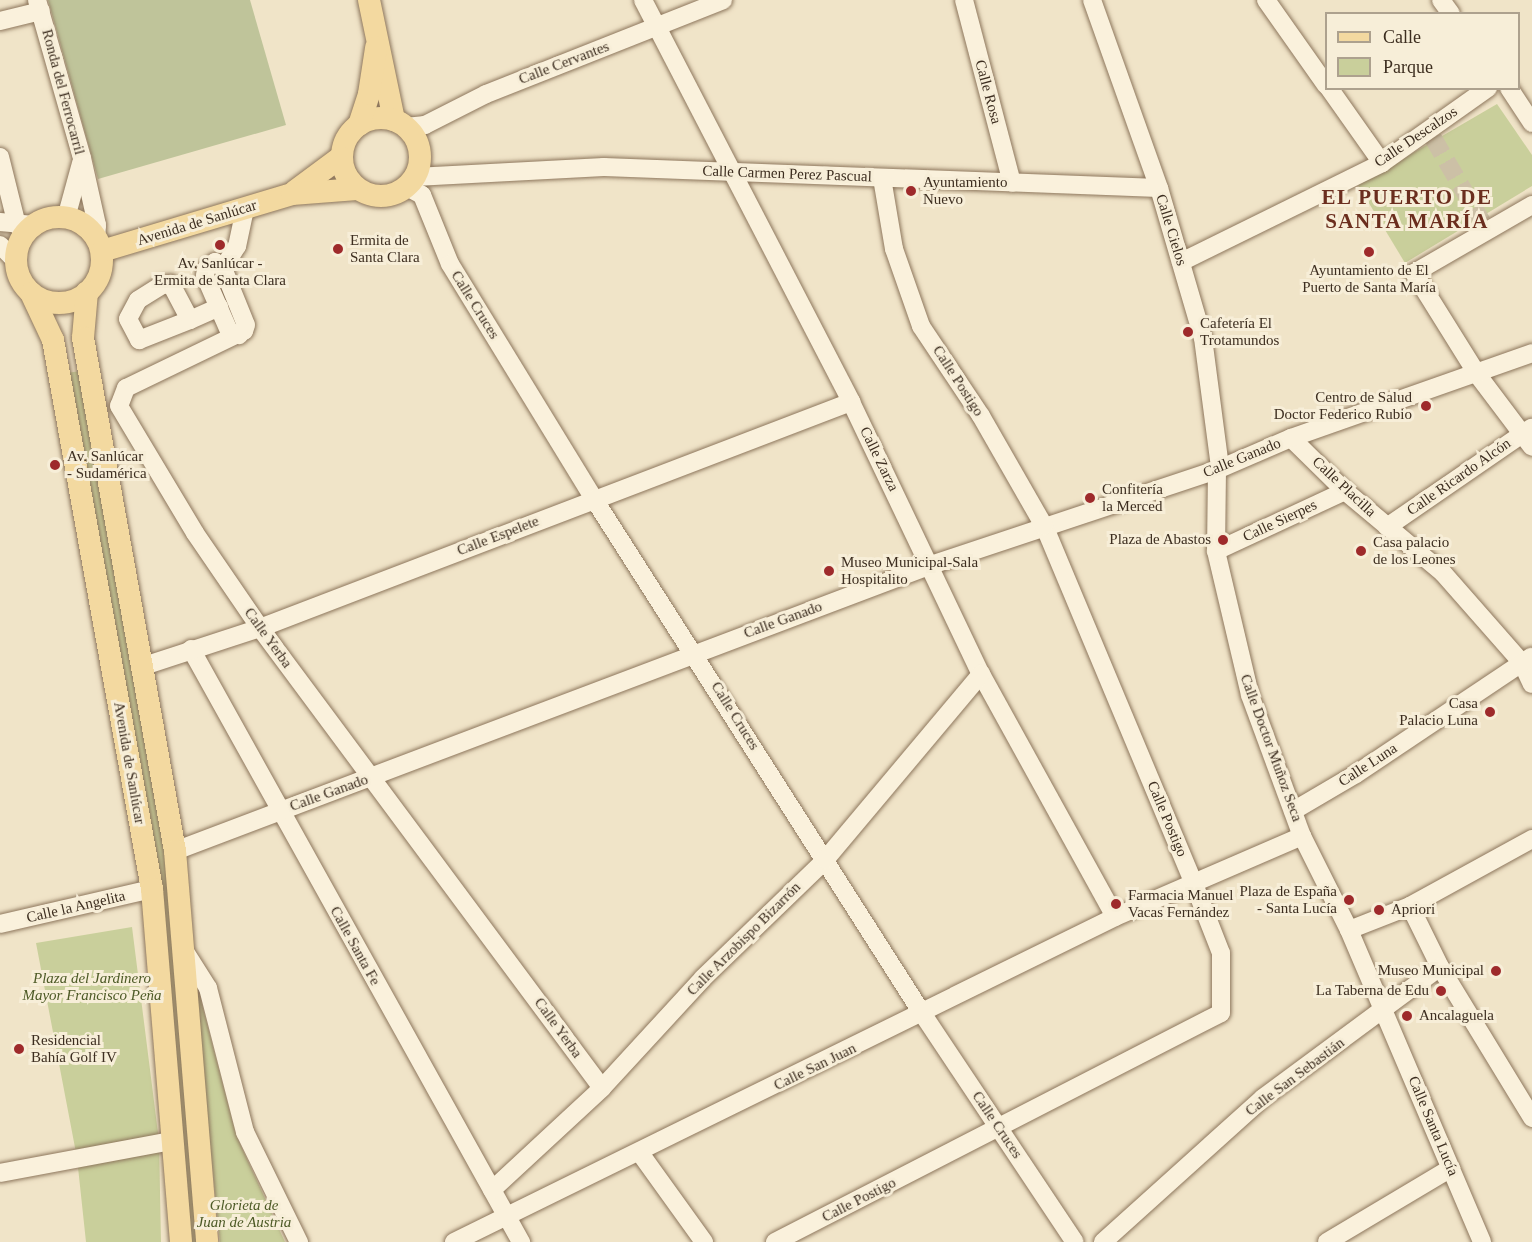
<!DOCTYPE html>
<meta charset="utf-8">
<style>
body{margin:0}
#map{position:relative;width:1532px;height:1242px;overflow:hidden;background:#f0e4c8;font-family:Georgia,serif}
div>[style]{position:absolute}
[style*='--x']{left:calc(var(--x)*1px);top:calc(var(--y)*1px);width:calc(var(--w)*1px);rotate:calc(var(--a)*1deg)}
.green>*{inset:0;background:#c9cf9b}
.cemetery>*{inset:0;background:#bfc49a}
.minor-tunnel>*{height:18px;margin-top:-9px;transform-origin:0;background:repeating-linear-gradient(90deg,#ccc0a6 0 18px,transparent 0 27px)}
.roads{filter:drop-shadow(0 0 2px #8d765c) drop-shadow(0 0 2px #8d765c)}
.minor>*{height:18px;margin:-9px;padding:0 9px;transform-origin:9px;border-radius:9px;background:#faf1dc}
.major>*{height:22px;margin:-11px;padding:0 11px;transform-origin:11px;border-radius:11px;background:#f3d9a0}
.major>.ring{margin:-11px;padding:0;box-sizing:content-box;background:none;border:22px solid #f3d9a0;border-radius:50%}
.dots>*{width:16px;height:16px;translate:-50% -50%;box-sizing:border-box;border:3px solid #f7eed8;border-radius:50%}
span{translate:-50% -50%;white-space:nowrap;text-align:center;line-height:1.15;-webkit-text-stroke:6px #f7eed8;paint-order:stroke}
.street-label{font-size:15px;color:#3d2e20}
.poi-label{font-size:15px;color:#3d2e20}
.left{translate:0 -50%;text-align:left}
.right{translate:-100% -50%;text-align:right}
.park-label{font-size:15px;color:#4d5a26;font-style:italic}
.district-label{font-size:21px;color:#6b2e1e;font-weight:700;letter-spacing:1.5px}
.legend{position:absolute;left:1325px;top:12px;width:195px;height:78px;box-sizing:border-box;background:#f7eed8;border:2px solid #ada18e;margin:0;padding:8px 10px;list-style:none;font-size:18px;color:#3d2e20}
.legend li{display:flex;align-items:center;gap:12px;height:30px}
.legend b{width:30px;border:2px solid #ada18e}
</style>
<div id="map">
<div class="green">
<i style="clip-path:polygon(1497px 104px,1532px 155px,1532px 186px,1405px 263px,1358px 185px)"></i>
<i style="clip-path:polygon(81px 371px,165px 855px,199px 1242px,186px 1242px,161px 910px,66px 373px)"></i>
<i style="clip-path:polygon(132px 927px,159px 1141px,161px 1242px,86px 1242px,77px 1158px,36px 943px)"></i>
<i style="clip-path:polygon(194px 985px,199px 993px,236px 1135px,285px 1242px,220px 1242px)"></i>
</div>
<div class="cemetery">
<i style="clip-path:polygon(48px 0,250px 0,286px 125px,98px 179px)"></i>
</div>
<div class="minor-tunnel">
<i style="--x:1433;--y:138;--w:97;--a:59.7"></i>
</div>
<div class="roads">
<div class="minor">
<i style="--x:37;--y:0;--w:164;--a:74.1"></i>
<i style="--x:82;--y:158;--w:69;--a:77.4"></i>
<i style="--x:97;--y:225;--w:13;--a:94"></i>
<i style="--x:643;--y:0;--w:453;--a:62.6"></i>
<i style="--x:851;--y:402;--w:301;--a:64.5"></i>
<i style="--x:981;--y:674;--w:277;--a:61.1"></i>
<i style="--x:964;--y:0;--w:189;--a:75.3"></i>
<i style="--x:1092;--y:0;--w:200;--a:70.4"></i>
<i style="--x:1159;--y:188;--w:156;--a:73.7"></i>
<i style="--x:1203;--y:338;--w:131;--a:82.5"></i>
<i style="--x:1266;--y:0;--w:104;--a:54.8"></i>
<i style="--x:1441;--y:0;--w:17;--a:54"></i>
<i style="--x:0;--y:21;--w:42;--a:-13.7"></i>
<i style="--x:1329;--y:88;--w:92;--a:54.8"></i>
<i style="--x:1509;--y:88;--w:42;--a:56.7"></i>
<i style="--x:406;--y:127;--w:19;--a:-6"></i>
<i style="--x:425;--y:125;--w:68;--a:-26.9"></i>
<i style="--x:486;--y:94;--w:255;--a:-21.6"></i>
<i style="--x:0;--y:157;--w:70;--a:76"></i>
<i style="--x:415;--y:177;--w:189;--a:-3"></i>
<i style="--x:604;--y:167;--w:555;--a:2.17"></i>
<i style="--x:407;--y:187;--w:17;--a:28"></i>
<i style="--x:422;--y:195;--w:74;--a:67.9"></i>
<i style="--x:450;--y:264;--w:276;--a:58.5"></i>
<i style="--x:594;--y:499;--w:610;--a:57.46"></i>
<i style="--x:922;--y:1013;--w:275;--a:56.3"></i>
<i style="--x:1532;--y:205;--w:136;--a:150"></i>
<i style="--x:1414;--y:273;--w:119;--a:58"></i>
<i style="--x:1477;--y:374;--w:91;--a:53"></i>
<i style="--x:245;--y:209;--w:38;--a:102"></i>
<i style="--x:237;--y:246;--w:26;--a:122"></i>
<i style="--x:223;--y:268;--w:61;--a:68"></i>
<i style="--x:246;--y:325;--w:6;--a:108"></i>
<i style="--x:244;--y:331;--w:131;--a:154.2"></i>
<i style="--x:126;--y:388;--w:19;--a:111"></i>
<i style="--x:119;--y:406;--w:148;--a:59.1"></i>
<i style="--x:195;--y:533;--w:115;--a:55.6"></i>
<i style="--x:260;--y:628;--w:573;--a:53.37"></i>
<i style="--x:66;--y:218;--w:57;--a:-74.7"></i>
<i style="--x:0;--y:222;--w:34;--a:5"></i>
<i style="--x:0;--y:245;--w:23;--a:45"></i>
<i style="--x:1181;--y:262;--w:224;--a:-26.2"></i>
<i style="--x:1382;--y:163;--w:130;--a:-35.3"></i>
<i style="--x:223;--y:268;--w:10;--a:-143"></i>
<i style="--x:215;--y:262;--w:11;--a:142"></i>
<i style="--x:206;--y:269;--w:7;--a:98"></i>
<i style="--x:205;--y:276;--w:60;--a:66.4"></i>
<i style="--x:229;--y:331;--w:11;--a:22"></i>
<i style="--x:190;--y:320;--w:41;--a:-117.8"></i>
<i style="--x:171;--y:284;--w:9;--a:174"></i>
<i style="--x:162;--y:285;--w:28;--a:148"></i>
<i style="--x:138;--y:300;--w:21;--a:118"></i>
<i style="--x:128;--y:319;--w:24;--a:62"></i>
<i style="--x:139;--y:340;--w:55;--a:-21.4"></i>
<i style="--x:190;--y:320;--w:32;--a:-24"></i>
<i style="--x:1291;--y:438;--w:76;--a:44.5"></i>
<i style="--x:1345;--y:491;--w:128;--a:39.9"></i>
<i style="--x:1443;--y:573;--w:120;--a:48.7"></i>
<i style="--x:1522;--y:663;--w:23;--a:65"></i>
<i style="--x:1217;--y:470;--w:81;--a:90.7"></i>
<i style="--x:1216;--y:551;--w:148;--a:76.7"></i>
<i style="--x:1250;--y:695;--w:150;--a:69.8"></i>
<i style="--x:1302;--y:836;--w:105;--a:63.4"></i>
<i style="--x:1349;--y:930;--w:339;--a:66.9"></i>
<i style="--x:1387;--y:527;--w:175;--a:-34.5"></i>
<i style="--x:1216;--y:551;--w:142;--a:-24.9"></i>
<i style="--x:191;--y:649;--w:679;--a:60.9"></i>
<i style="--x:144;--y:666;--w:122;--a:-18.1"></i>
<i style="--x:260;--y:628;--w:633;--a:-20.93"></i>
<i style="--x:1293;--y:811;--w:73;--a:-30.4"></i>
<i style="--x:1356;--y:774;--w:211;--a:-33.8"></i>
<i style="--x:175;--y:851;--w:808;--a:-20.72"></i>
<i style="--x:931;--y:565;--w:301;--a:-18.4"></i>
<i style="--x:1217;--y:470;--w:81;--a:-23.4"></i>
<i style="--x:1291;--y:438;--w:256;--a:-19.4"></i>
<i style="--x:1410;--y:906;--w:68;--a:63.8"></i>
<i style="--x:1440;--y:967;--w:177;--a:58.6"></i>
<i style="--x:0;--y:924;--w:156;--a:-13"></i>
<i style="--x:1349;--y:930;--w:66;--a:-21.5"></i>
<i style="--x:1410;--y:906;--w:139;--a:-28.8"></i>
<i style="--x:184;--y:950;--w:45;--a:57.7"></i>
<i style="--x:208;--y:988;--w:149;--a:75.6"></i>
<i style="--x:245;--y:1132;--w:123;--a:63.9"></i>
<i style="--x:640;--y:1153;--w:110;--a:54.3"></i>
<i style="--x:0;--y:1173;--w:174;--a:-10.6"></i>
<i style="--x:492;--y:1190;--w:150;--a:-42.8"></i>
<i style="--x:602;--y:1088;--w:149;--a:-47.4"></i>
<i style="--x:703;--y:978;--w:170;--a:-44"></i>
<i style="--x:825;--y:860;--w:243;--a:-50"></i>
<i style="--x:454;--y:1242;--w:737;--a:-26.18"></i>
<i style="--x:1115;--y:917;--w:204;--a:-23.4"></i>
<i style="--x:775;--y:1242;--w:501;--a:-27.18"></i>
<i style="--x:1221;--y:1013;--w:60;--a:-90"></i>
<i style="--x:1221;--y:953;--w:74;--a:-111.4"></i>
<i style="--x:1194;--y:884;--w:388;--a:-112.7"></i>
<i style="--x:1044;--y:526;--w:127;--a:-119.8"></i>
<i style="--x:981;--y:416;--w:108;--a:-123.7"></i>
<i style="--x:921;--y:326;--w:82;--a:-109.3"></i>
<i style="--x:894;--y:249;--w:72;--a:-99.6"></i>
<i style="--x:1103;--y:1242;--w:215;--a:-42"></i>
<i style="--x:1263;--y:1098;--w:220;--a:-36.5"></i>
<i style="--x:1327;--y:1242;--w:144;--a:-30.8"></i>
</div>
<div class="major">
<i style="--x:369;--y:0;--w:123;--a:78.2"></i>
<i class="ring" style="left:342px;top:118px;width:56px;height:56px"></i>
<i style="--x:359;--y:125;--w:33;--a:-72"></i>
<i style="--x:369;--y:94;--w:47;--a:-81.3"></i>
<i style="--x:295;--y:191;--w:57;--a:-36.5"></i>
<i class="ring" style="left:16px;top:217px;width:64px;height:64px"></i>
<i style="--x:102;--y:251;--w:198;--a:-16.7"></i>
<i style="--x:292;--y:194;--w:65;--a:-4.4"></i>
<i style="--x:87;--y:292;--w:46;--a:95"></i>
<i style="--x:83;--y:338;--w:521;--a:79.83"></i>
<i style="--x:175;--y:851;--w:392;--a:85.3"></i>
<i style="--x:31;--y:293;--w:52;--a:64.9"></i>
<i style="--x:53;--y:340;--w:558;--a:79.78"></i>
<i style="--x:152;--y:889;--w:354;--a:85.3"></i>
</div>
</div>
<div class="dots">
<i style="left:911px;top:191px;background:#9e2a2b"></i>
<i style="left:220px;top:245px;background:#9e2a2b"></i>
<i style="left:338px;top:249px;background:#9e2a2b"></i>
<i style="left:1369px;top:252px;background:#9e2a2b"></i>
<i style="left:1188px;top:332px;background:#9e2a2b"></i>
<i style="left:1426px;top:406px;background:#9e2a2b"></i>
<i style="left:55px;top:465px;background:#9e2a2b"></i>
<i style="left:1090px;top:498px;background:#9e2a2b"></i>
<i style="left:1223px;top:540px;background:#9e2a2b"></i>
<i style="left:1361px;top:551px;background:#9e2a2b"></i>
<i style="left:829px;top:571px;background:#9e2a2b"></i>
<i style="left:1490px;top:712px;background:#9e2a2b"></i>
<i style="left:1349px;top:900px;background:#9e2a2b"></i>
<i style="left:1116px;top:904px;background:#9e2a2b"></i>
<i style="left:1379px;top:910px;background:#9e2a2b"></i>
<i style="left:1496px;top:971px;background:#9e2a2b"></i>
<i style="left:1441px;top:991px;background:#9e2a2b"></i>
<i style="left:1407px;top:1016px;background:#9e2a2b"></i>
<i style="left:19px;top:1049px;background:#9e2a2b"></i>
</div>
<div class="street-label">
<span style="left:564px;top:63px;rotate:-21deg">Calle Cervantes</span>
<span style="left:63px;top:92px;rotate:75deg">Ronda del Ferrocarril</span>
<span style="left:988px;top:92px;rotate:75deg">Calle Rosa</span>
<span style="left:1416px;top:137px;rotate:-34deg">Calle Descalzos</span>
<span style="left:787px;top:174px;rotate:2deg">Calle Carmen Perez Pascual</span>
<span style="left:197px;top:223px;rotate:-17deg">Avenida de Sanlúcar</span>
<span style="left:1171px;top:230px;rotate:73deg">Calle Cielos</span>
<span style="left:475px;top:305px;rotate:58deg">Calle Cruces</span>
<span style="left:958px;top:381px;rotate:57deg">Calle Postigo</span>
<span style="left:1242px;top:458px;rotate:-22deg">Calle Ganado</span>
<span style="left:879px;top:459px;rotate:64deg">Calle Zarza</span>
<span style="left:1459px;top:477px;rotate:-35deg">Calle Ricardo Alcón</span>
<span style="left:1344px;top:487px;rotate:43deg">Calle Placilla</span>
<span style="left:1280px;top:521px;rotate:-25deg">Calle Sierpes</span>
<span style="left:498px;top:536px;rotate:-21deg">Calle Espelete</span>
<span style="left:783px;top:620px;rotate:-20deg">Calle Ganado</span>
<span style="left:268px;top:638px;rotate:54deg">Calle Yerba</span>
<span style="left:735px;top:716px;rotate:58deg">Calle Cruces</span>
<span style="left:1271px;top:748px;rotate:70deg">Calle Doctor Muñoz Seca</span>
<span style="left:129px;top:763px;rotate:80deg">Avenida de Sanlúcar</span>
<span style="left:1368px;top:765px;rotate:-33deg">Calle Luna</span>
<span style="left:329px;top:793px;rotate:-20deg">Calle Ganado</span>
<span style="left:1167px;top:819px;rotate:67deg">Calle Postigo</span>
<span style="left:76px;top:907px;rotate:-13deg">Calle la Angelita</span>
<span style="left:744px;top:939px;rotate:-45deg">Calle Arzobispo Bizarrón</span>
<span style="left:355px;top:946px;rotate:61deg">Calle Santa Fe</span>
<span style="left:558px;top:1028px;rotate:54deg">Calle Yerba</span>
<span style="left:815px;top:1067px;rotate:-26deg">Calle San Juan</span>
<span style="left:1295px;top:1077px;rotate:-37deg">Calle San Sebastián</span>
<span style="left:997px;top:1125px;rotate:56deg">Calle Cruces</span>
<span style="left:1433px;top:1126px;rotate:67deg">Calle Santa Lucía</span>
<span style="left:859px;top:1200px;rotate:-27deg">Calle Postigo</span>
</div>
<div class="poi-label">
<span class="left" style="left:923px;top:191px">Ayuntamiento<br>Nuevo</span>
<span class="left" style="left:350px;top:249px">Ermita de<br>Santa Clara</span>
<span style="left:220px;top:272px">Av. Sanlúcar -<br>Ermita de Santa Clara</span>
<span style="left:1369px;top:279px">Ayuntamiento de El<br>Puerto de Santa María</span>
<span class="left" style="left:1200px;top:332px">Cafetería El<br>Trotamundos</span>
<span class="right" style="left:1412px;top:406px">Centro de Salud<br>Doctor Federico Rubio</span>
<span class="left" style="left:67px;top:465px">Av. Sanlúcar<br>- Sudamérica</span>
<span class="left" style="left:1102px;top:498px">Confitería<br>la Merced</span>
<span class="right" style="left:1211px;top:540px">Plaza de Abastos</span>
<span class="left" style="left:1373px;top:551px">Casa palacio<br>de los Leones</span>
<span class="left" style="left:841px;top:571px">Museo Municipal-Sala<br>Hospitalito</span>
<span class="right" style="left:1478px;top:712px">Casa<br>Palacio Luna</span>
<span class="right" style="left:1337px;top:900px">Plaza de España<br>- Santa Lucía</span>
<span class="left" style="left:1128px;top:904px">Farmacia Manuel<br>Vacas Fernández</span>
<span class="left" style="left:1391px;top:910px">Apriori</span>
<span class="right" style="left:1484px;top:971px">Museo Municipal</span>
<span class="right" style="left:1429px;top:991px">La Taberna de Edu</span>
<span class="left" style="left:1419px;top:1016px">Ancalaguela</span>
<span class="left" style="left:31px;top:1049px">Residencial<br>Bahía Golf IV</span>
</div>
<div class="park-label">
<span style="left:92px;top:987px">Plaza del Jardinero<br>Mayor Francisco Peña</span>
<span style="left:244px;top:1214px">Glorieta de<br>Juan de Austria</span>
</div>
<div class="district-label">
<span style="left:1407px;top:209px">EL PUERTO DE<br>SANTA MARÍA</span>
</div>
<ul class="legend">
<li><b style="height:8px;background:#f3d9a0"></b>Calle</li>
<li><b style="height:16px;background:#c9cf9b"></b>Parque</li>
</ul>
</div>
